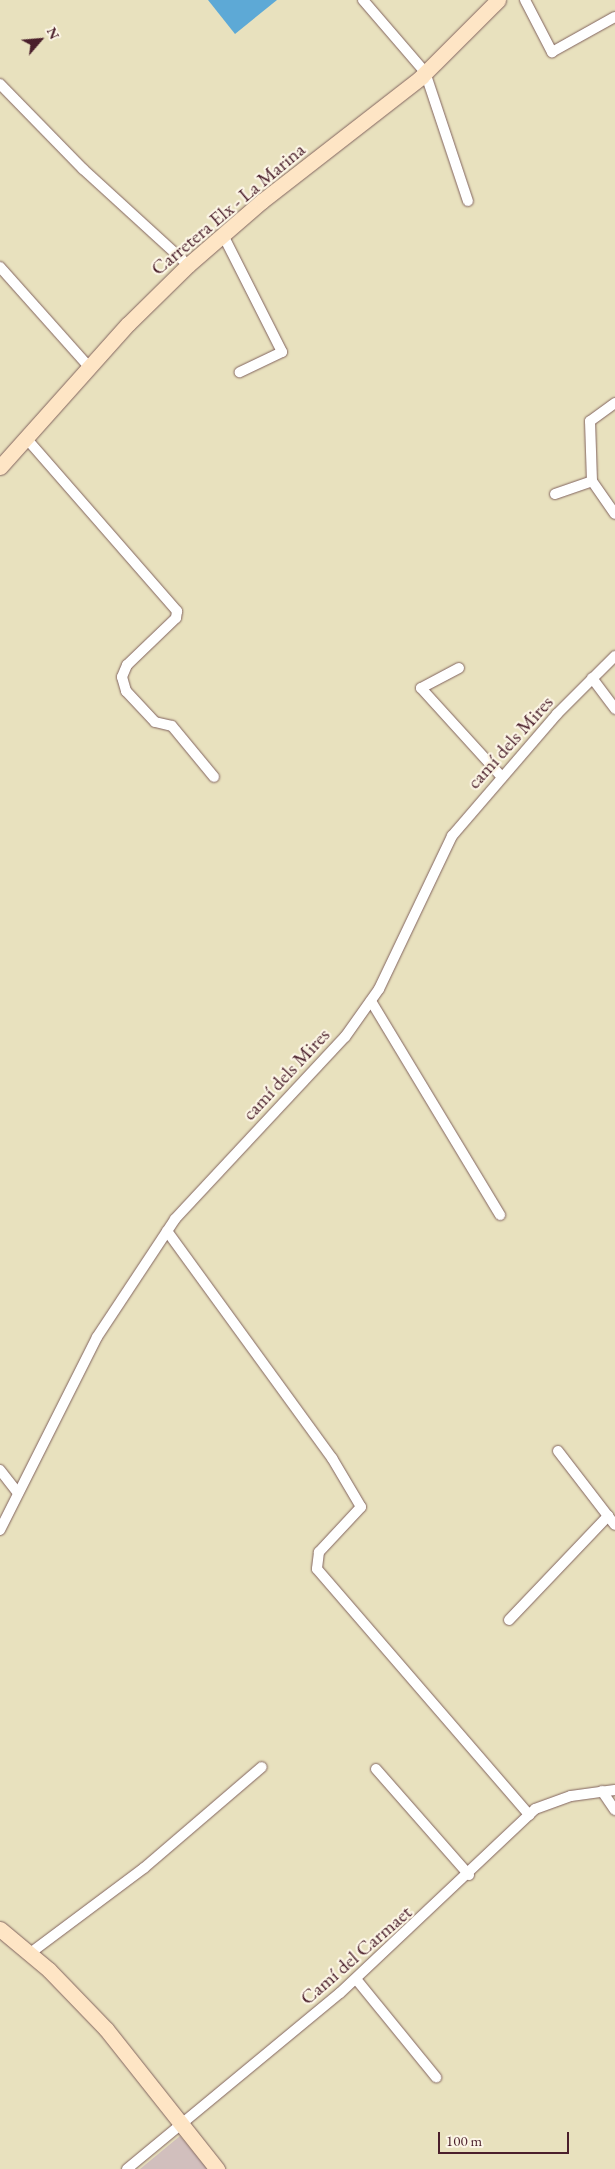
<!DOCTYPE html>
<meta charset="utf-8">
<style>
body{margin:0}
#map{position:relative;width:615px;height:2169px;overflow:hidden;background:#e8e1be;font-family:"EB Garamond",serif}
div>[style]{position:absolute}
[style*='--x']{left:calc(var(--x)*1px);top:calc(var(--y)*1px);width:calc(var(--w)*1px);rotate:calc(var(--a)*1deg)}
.industrial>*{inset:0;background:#d1bfbd}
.water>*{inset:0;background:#5da9d6}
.roads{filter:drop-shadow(0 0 1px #81635e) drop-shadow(0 0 1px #81635e)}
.street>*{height:10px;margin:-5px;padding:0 5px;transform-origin:5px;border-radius:5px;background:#fff}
.secondary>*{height:15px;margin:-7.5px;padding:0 7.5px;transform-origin:7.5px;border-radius:7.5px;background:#fee5c5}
span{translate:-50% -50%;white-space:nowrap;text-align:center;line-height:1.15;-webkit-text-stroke:4.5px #fcf5e5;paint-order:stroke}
.street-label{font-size:20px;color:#4a1f2b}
.north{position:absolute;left:15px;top:15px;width:50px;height:50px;-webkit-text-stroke:4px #fcf5e5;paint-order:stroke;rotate:63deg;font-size:14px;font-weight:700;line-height:20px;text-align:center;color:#4a1f2b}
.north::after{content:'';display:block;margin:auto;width:18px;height:22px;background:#4a1f2b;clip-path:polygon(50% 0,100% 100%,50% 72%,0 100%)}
.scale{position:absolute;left:438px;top:2132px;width:131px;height:22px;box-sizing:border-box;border:2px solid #4a1f2b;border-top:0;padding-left:6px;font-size:15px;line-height:18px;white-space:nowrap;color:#4a1f2b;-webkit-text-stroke:4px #fcf5e5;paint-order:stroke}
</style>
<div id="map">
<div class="industrial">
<i style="clip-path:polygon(180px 2136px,207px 2169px,140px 2169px)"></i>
</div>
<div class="water">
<i style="clip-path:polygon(208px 0,277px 0,235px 34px)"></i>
</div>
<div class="roads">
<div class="street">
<i style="--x:363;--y:0;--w:95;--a:49.3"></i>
<i style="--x:425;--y:72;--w:136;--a:71.6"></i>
<i style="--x:525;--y:0;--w:59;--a:62.6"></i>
<i style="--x:552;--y:52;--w:72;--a:-29.1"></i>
<i style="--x:0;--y:84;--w:119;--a:45.7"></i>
<i style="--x:83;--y:169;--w:142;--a:42.4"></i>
<i style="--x:223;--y:235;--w:131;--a:63.2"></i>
<i style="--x:282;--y:352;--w:47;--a:154.5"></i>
<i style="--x:0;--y:267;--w:134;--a:48.3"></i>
<i style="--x:615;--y:403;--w:31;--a:144"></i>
<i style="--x:590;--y:421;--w:60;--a:88.1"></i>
<i style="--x:592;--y:481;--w:40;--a:55.1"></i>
<i style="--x:26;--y:438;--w:230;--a:48.9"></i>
<i style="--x:177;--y:611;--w:7;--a:98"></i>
<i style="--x:176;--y:618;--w:68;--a:136.2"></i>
<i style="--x:127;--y:665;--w:13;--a:113"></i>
<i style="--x:122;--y:677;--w:15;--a:74"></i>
<i style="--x:126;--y:691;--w:42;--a:46.9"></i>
<i style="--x:155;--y:722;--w:17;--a:13"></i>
<i style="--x:172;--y:726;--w:66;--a:50.5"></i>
<i style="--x:555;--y:494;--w:39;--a:-19"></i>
<i style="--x:459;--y:668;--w:43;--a:152.2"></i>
<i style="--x:421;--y:688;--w:119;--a:47.7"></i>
<i style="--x:592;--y:678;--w:39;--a:53"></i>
<i style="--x:371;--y:1001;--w:250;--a:58.9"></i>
<i style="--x:167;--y:1231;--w:281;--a:54"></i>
<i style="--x:332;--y:1458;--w:57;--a:59.4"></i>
<i style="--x:361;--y:1507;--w:62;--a:133"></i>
<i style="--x:319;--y:1552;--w:17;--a:97"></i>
<i style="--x:317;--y:1569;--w:325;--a:49.2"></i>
<i style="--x:558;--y:1451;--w:93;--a:52.4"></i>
<i style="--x:0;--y:1470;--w:29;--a:52"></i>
<i style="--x:0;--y:1530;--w:216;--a:-63.3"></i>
<i style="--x:97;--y:1337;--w:141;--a:-56.5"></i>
<i style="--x:175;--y:1219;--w:249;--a:-47"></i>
<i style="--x:345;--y:1037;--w:59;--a:-54.7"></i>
<i style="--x:379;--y:989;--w:170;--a:-64.5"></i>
<i style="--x:452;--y:836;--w:161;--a:-49.3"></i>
<i style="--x:557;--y:714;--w:82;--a:-45"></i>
<i style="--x:509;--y:1620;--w:144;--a:-46.4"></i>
<i style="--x:376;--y:1769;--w:141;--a:48.7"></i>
<i style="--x:602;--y:1791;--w:23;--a:56"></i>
<i style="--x:29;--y:1954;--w:144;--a:-36.8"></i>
<i style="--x:144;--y:1868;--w:155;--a:-40.6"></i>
<i style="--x:356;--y:1979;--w:127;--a:50.8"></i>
<i style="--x:127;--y:2169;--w:276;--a:-39.6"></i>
<i style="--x:340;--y:1993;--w:268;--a:-43.3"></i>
<i style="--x:535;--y:1809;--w:38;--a:-20"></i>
<i style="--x:571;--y:1796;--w:44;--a:-7.8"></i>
</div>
<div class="secondary">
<i style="--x:0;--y:467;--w:192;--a:-48.2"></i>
<i style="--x:128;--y:324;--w:84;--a:-44.5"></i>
<i style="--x:188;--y:265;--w:98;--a:-40.9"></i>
<i style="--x:262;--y:201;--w:202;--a:-37.9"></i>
<i style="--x:421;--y:77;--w:109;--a:-45"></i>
<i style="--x:0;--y:1929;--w:64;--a:39.9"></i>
<i style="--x:49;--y:1970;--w:82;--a:46"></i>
<i style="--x:106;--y:2029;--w:179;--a:51.6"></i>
</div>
</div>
<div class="street-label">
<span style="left:228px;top:209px;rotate:-40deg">Carretera Elx - La Marina</span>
<span style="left:510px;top:742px;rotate:-48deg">camí dels Mires</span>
<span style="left:286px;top:1074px;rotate:-47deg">camí dels Mires</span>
<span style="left:356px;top:1955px;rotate:-41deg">Camí del Carmaet</span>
</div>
<div class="north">N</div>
<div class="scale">100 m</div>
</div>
